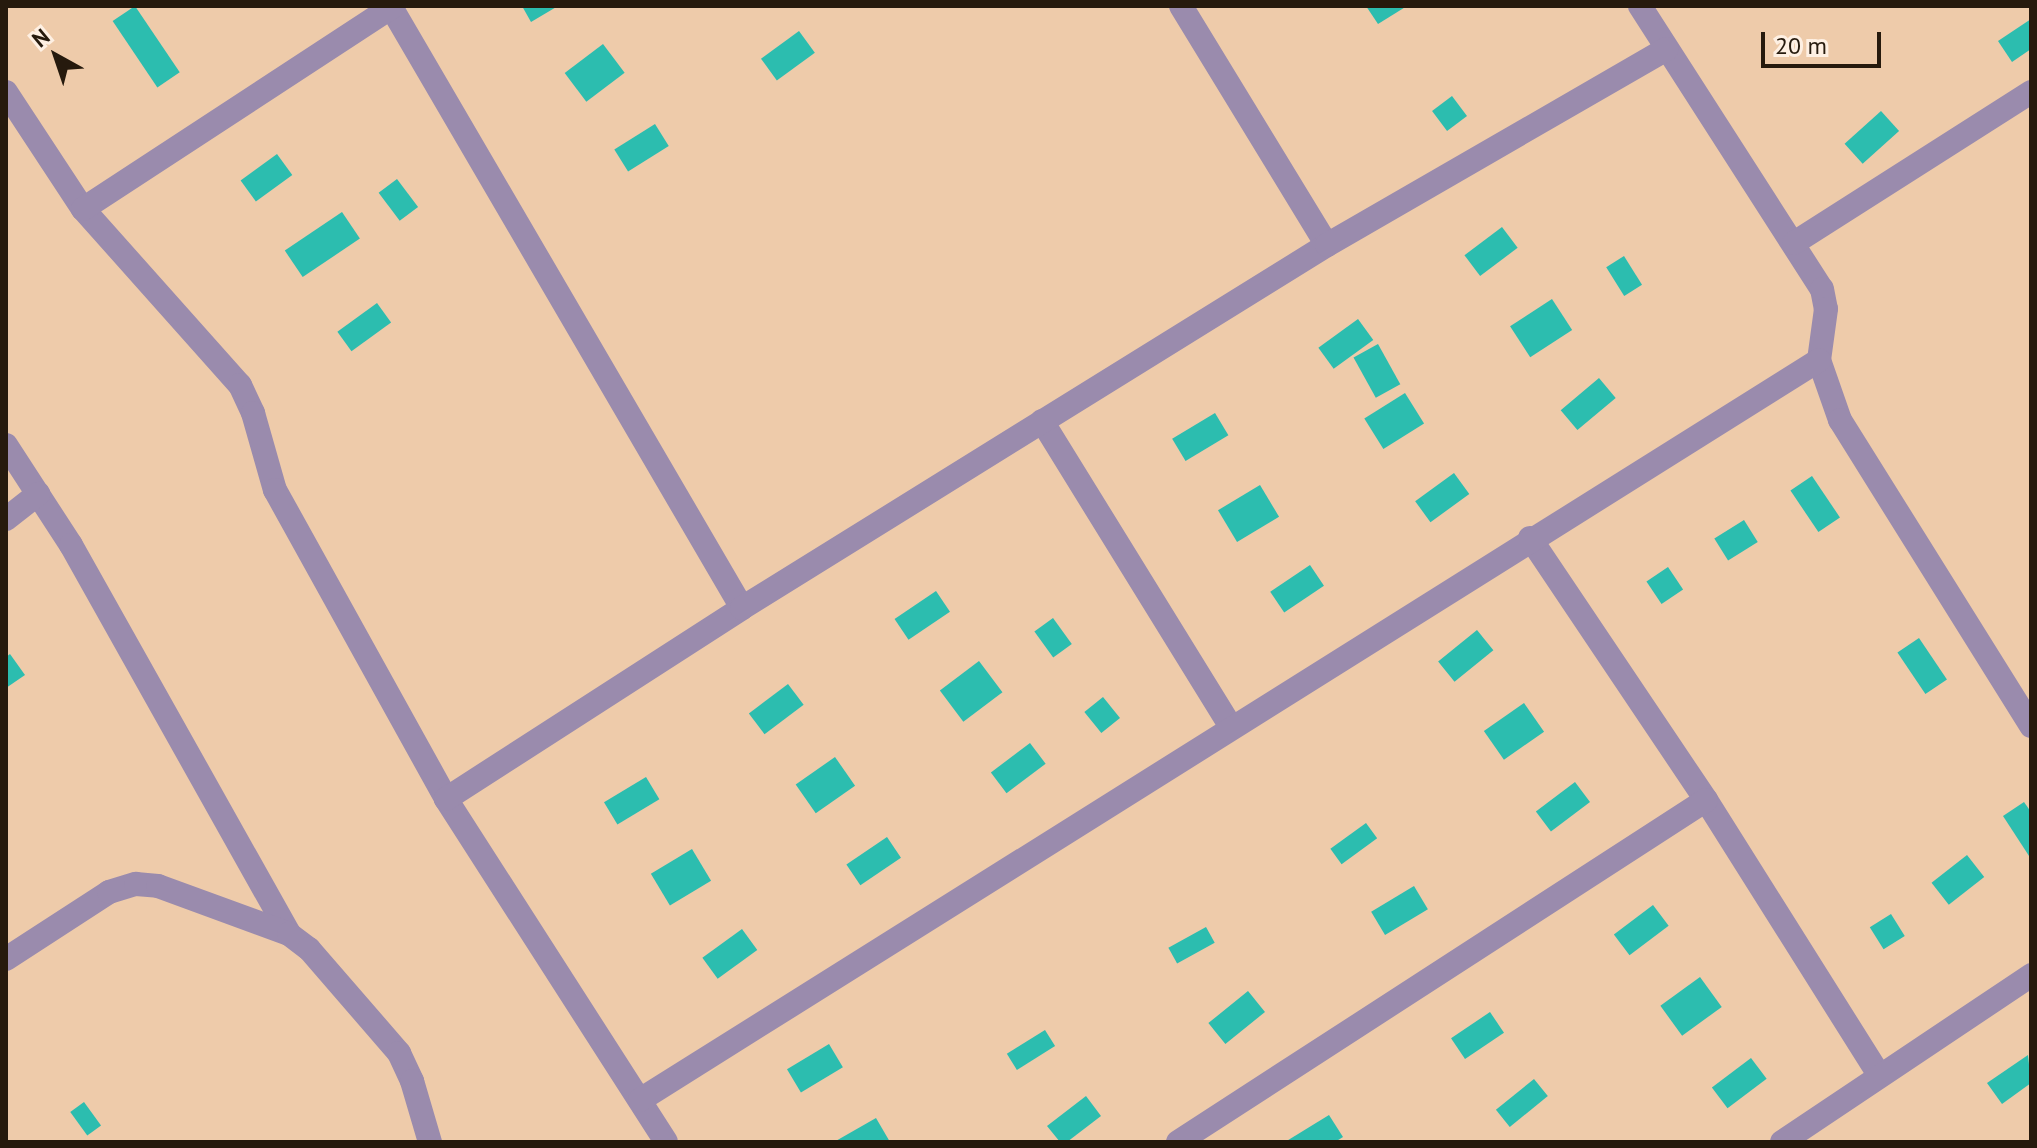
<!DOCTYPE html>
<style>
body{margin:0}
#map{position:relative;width:2037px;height:1148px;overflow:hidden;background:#eecbaa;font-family:"PT Sans",sans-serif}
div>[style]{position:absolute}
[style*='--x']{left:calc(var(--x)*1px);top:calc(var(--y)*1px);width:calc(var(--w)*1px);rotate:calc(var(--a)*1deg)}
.building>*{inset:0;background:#2cbdaf;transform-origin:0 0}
.minor>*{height:24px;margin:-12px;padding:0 12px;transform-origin:12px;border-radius:12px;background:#9a8bad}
span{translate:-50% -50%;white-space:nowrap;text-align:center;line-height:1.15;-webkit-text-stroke:8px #fef0e3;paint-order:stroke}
.frame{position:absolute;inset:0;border:8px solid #261a0d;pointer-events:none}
.north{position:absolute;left:16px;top:16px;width:80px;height:80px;-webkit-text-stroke:6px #fef0e3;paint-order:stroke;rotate:320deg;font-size:22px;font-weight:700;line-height:32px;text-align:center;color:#261a0d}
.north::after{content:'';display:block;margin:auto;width:28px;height:36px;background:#261a0d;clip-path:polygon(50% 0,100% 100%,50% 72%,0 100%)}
.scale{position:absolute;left:1761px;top:32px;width:120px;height:36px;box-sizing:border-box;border:4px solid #261a0d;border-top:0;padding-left:10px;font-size:24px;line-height:28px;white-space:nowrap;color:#261a0d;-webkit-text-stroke:6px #fef0e3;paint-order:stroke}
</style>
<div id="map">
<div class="building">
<i style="left:135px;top:6px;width:80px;height:27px;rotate:56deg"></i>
<i style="clip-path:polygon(522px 6px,558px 6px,531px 22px)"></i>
<i style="clip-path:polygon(1366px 6px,1407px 6px,1378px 24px)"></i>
<i style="clip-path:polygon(2031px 19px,2031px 49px,2012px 62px,1998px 41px)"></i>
<i style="left:799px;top:31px;width:27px;height:47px;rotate:54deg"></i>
<i style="left:603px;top:44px;width:36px;height:48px;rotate:53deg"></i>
<i style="left:1452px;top:96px;width:25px;height:25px;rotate:53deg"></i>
<i style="left:1881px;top:111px;width:27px;height:49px;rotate:48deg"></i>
<i style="left:655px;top:124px;width:26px;height:48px;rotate:58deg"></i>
<i style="left:277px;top:154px;width:26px;height:45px;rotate:54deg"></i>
<i style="left:397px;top:179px;width:35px;height:23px;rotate:53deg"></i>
<i style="left:342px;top:212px;width:32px;height:69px;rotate:56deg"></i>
<i style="left:1502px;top:227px;width:26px;height:47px;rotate:53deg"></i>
<i style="left:1624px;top:256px;width:34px;height:21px;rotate:58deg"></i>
<i style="left:1552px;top:299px;width:37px;height:50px;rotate:57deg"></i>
<i style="left:377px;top:303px;width:24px;height:49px;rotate:54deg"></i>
<i style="left:1358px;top:319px;width:26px;height:49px;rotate:54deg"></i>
<i style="left:1378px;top:344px;width:46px;height:28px;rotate:61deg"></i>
<i style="left:1599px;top:378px;width:26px;height:50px;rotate:50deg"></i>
<i style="left:1405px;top:393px;width:36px;height:48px;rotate:58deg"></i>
<i style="left:1215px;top:413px;width:26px;height:50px;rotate:59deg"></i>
<i style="left:1454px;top:473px;width:26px;height:48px;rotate:54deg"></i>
<i style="left:1812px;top:476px;width:50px;height:26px;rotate:56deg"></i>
<i style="left:1260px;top:485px;width:37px;height:49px;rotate:59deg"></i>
<i style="left:1744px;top:520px;width:26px;height:35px;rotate:58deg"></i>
<i style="left:1310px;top:565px;width:25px;height:48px;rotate:56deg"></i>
<i style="left:1668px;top:567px;width:27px;height:26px;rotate:56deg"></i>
<i style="left:936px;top:591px;width:25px;height:50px;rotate:56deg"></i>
<i style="left:1053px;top:618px;width:32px;height:23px;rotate:54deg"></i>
<i style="left:1477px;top:630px;width:26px;height:50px;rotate:51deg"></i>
<i style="left:1919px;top:638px;width:50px;height:26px;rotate:56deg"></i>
<i style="clip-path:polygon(10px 654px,25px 675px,6px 688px,6px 657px)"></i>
<i style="left:979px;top:661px;width:39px;height:49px;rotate:53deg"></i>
<i style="left:788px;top:684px;width:26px;height:49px;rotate:53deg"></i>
<i style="left:1103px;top:697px;width:27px;height:24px;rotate:51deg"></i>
<i style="left:1524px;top:703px;width:35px;height:49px;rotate:55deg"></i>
<i style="left:1030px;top:743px;width:26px;height:49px;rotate:53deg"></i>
<i style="left:835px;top:757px;width:35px;height:48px;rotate:55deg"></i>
<i style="left:646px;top:777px;width:26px;height:49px;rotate:59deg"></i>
<i style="left:1575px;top:782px;width:25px;height:49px;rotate:53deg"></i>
<i style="clip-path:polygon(2024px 802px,2031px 812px,2031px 859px,2003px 816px)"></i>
<i style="left:1366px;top:823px;width:19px;height:44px;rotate:54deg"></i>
<i style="left:887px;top:837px;width:25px;height:49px;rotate:56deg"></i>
<i style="left:692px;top:849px;width:37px;height:48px;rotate:59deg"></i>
<i style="left:1967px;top:855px;width:28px;height:45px;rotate:52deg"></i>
<i style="left:1414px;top:886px;width:27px;height:50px;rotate:59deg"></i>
<i style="left:1653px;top:905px;width:26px;height:49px;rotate:53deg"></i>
<i style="left:1891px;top:914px;width:26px;height:25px;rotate:58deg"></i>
<i style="left:1206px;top:927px;width:18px;height:43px;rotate:61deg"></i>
<i style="left:742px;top:929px;width:26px;height:49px;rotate:54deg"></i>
<i style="left:1700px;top:977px;width:37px;height:49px;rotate:54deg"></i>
<i style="left:1248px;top:991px;width:27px;height:51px;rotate:51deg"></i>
<i style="left:1490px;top:1012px;width:25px;height:47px;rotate:56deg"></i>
<i style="left:1045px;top:1030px;width:19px;height:45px;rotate:58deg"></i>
<i style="left:829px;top:1044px;width:27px;height:49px;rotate:59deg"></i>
<i style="clip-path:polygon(2028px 1055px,2031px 1083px,2002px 1104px,1987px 1083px)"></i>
<i style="left:1751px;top:1058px;width:26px;height:49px;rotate:53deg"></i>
<i style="left:1534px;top:1079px;width:22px;height:49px;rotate:51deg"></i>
<i style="clip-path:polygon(1086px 1096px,1101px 1116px,1067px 1142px,1060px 1142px,1047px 1126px)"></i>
<i style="left:84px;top:1102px;width:29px;height:17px;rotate:54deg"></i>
<i style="clip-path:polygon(1329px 1115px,1343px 1137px,1335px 1142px,1285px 1142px)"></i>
<i style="clip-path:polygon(876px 1118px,890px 1142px,834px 1142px)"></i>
</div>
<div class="minor">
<i style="--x:1181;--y:6;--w:280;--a:58.6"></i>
<i style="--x:1640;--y:6;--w:336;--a:57.3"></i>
<i style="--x:1822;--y:289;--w:20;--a:79"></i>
<i style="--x:1826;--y:309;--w:51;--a:97.8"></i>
<i style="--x:1819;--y:360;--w:64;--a:70.7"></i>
<i style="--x:1840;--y:420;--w:361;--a:58"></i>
<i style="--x:391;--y:7;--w:696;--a:59.71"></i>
<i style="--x:6;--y:92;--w:140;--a:56.7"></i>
<i style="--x:83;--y:209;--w:236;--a:48.3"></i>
<i style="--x:240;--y:385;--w:31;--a:65"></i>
<i style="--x:253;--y:413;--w:80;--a:74.1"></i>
<i style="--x:275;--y:490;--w:353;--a:61"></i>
<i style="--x:446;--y:799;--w:407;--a:57.3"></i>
<i style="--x:83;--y:209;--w:371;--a:-33.2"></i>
<i style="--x:1794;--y:243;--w:281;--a:-32.5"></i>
<i style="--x:1042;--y:421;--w:360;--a:58.3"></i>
<i style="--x:6;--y:445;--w:119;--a:57"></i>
<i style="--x:71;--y:545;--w:446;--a:60.7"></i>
<i style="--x:6;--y:519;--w:41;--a:-38"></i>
<i style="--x:1530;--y:538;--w:316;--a:56.1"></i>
<i style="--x:1706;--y:800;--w:326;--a:57.8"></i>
<i style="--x:446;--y:799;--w:352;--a:-32.8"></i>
<i style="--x:742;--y:608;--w:688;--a:-31.82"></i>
<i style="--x:1327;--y:245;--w:392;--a:-30"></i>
<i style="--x:6;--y:959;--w:123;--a:-33"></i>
<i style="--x:109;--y:892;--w:28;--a:-17"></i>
<i style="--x:136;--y:884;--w:22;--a:5"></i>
<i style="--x:158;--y:886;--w:140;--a:20.1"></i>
<i style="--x:289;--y:934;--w:25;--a:37"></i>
<i style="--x:309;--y:949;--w:138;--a:49.1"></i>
<i style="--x:399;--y:1053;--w:31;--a:65"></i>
<i style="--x:412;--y:1081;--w:64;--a:73.6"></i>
<i style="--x:640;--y:1100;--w:1392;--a:-32.11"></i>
<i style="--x:1178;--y:1142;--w:629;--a:-32.93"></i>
<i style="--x:1782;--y:1142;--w:300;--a:-33.8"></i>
</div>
<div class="frame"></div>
<div class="north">N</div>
<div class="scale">20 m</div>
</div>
